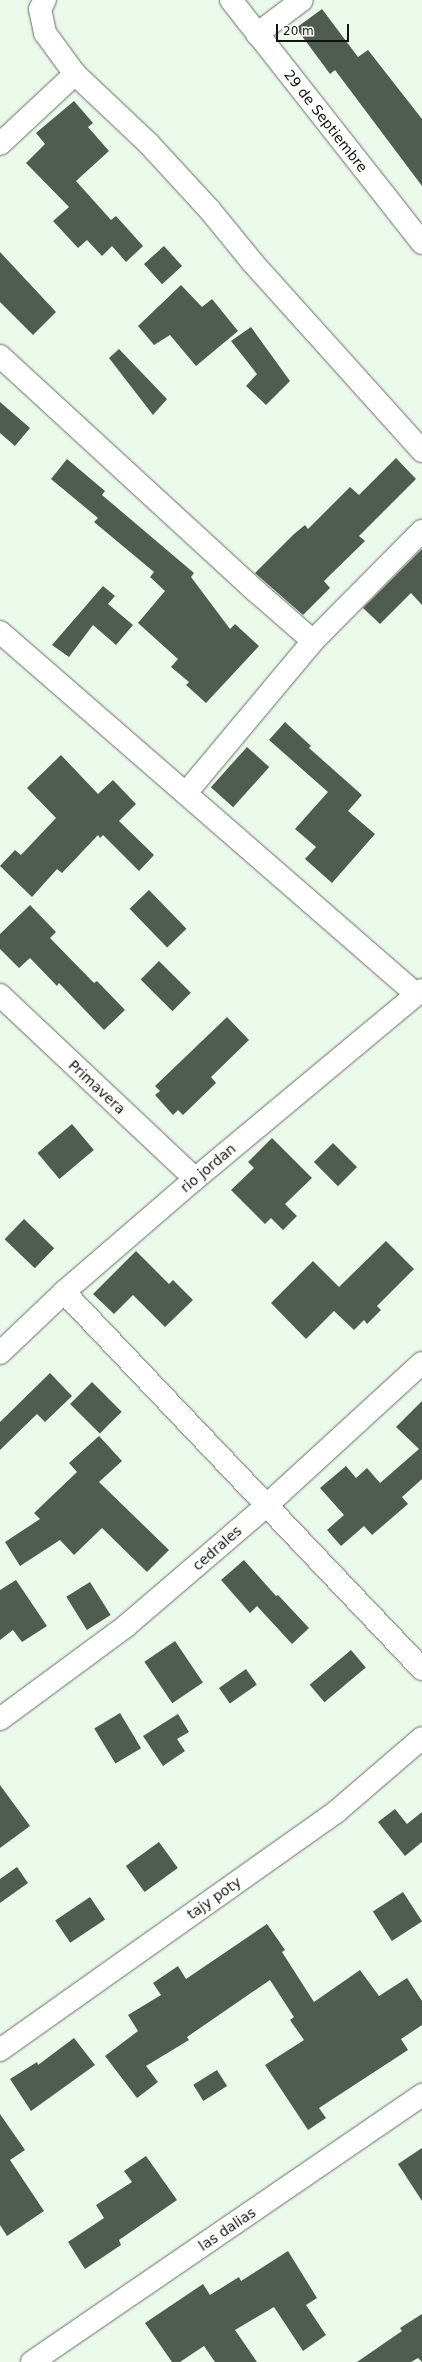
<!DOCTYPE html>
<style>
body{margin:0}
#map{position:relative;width:422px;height:2362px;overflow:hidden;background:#ebf9eb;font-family:"DejaVu Sans",sans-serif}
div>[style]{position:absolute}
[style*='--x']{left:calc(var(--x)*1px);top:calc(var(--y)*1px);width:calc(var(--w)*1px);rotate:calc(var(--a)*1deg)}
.building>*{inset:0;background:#515c50;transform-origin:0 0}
.roads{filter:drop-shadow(0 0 1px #636f63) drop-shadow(0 0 1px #636f63)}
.street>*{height:22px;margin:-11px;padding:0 11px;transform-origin:11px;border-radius:11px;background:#fff}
span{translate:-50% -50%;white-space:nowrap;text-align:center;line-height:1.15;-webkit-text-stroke:4px #fff;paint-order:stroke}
.street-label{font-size:14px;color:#0f140f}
.scale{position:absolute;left:276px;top:24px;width:73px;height:18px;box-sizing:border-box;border:2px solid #0f140f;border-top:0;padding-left:5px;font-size:12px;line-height:14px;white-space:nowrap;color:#0f140f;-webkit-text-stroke:3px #fff;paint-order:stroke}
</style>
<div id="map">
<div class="building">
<i style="clip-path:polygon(322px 9px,358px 57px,368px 50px,422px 119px,422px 186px,335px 70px,330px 74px,296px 28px)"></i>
<i style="clip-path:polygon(74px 101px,93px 123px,88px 127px,109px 151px,76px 181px,111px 220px,116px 216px,143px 246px,126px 262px,112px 246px,102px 256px,87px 240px,78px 248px,53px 221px,69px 207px,26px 163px,45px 144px,36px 133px)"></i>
<i style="left:164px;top:246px;width:27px;height:27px;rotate:48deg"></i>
<i style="clip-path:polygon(0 252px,56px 312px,33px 335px,0 302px)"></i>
<i style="clip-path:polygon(181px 285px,202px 307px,212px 299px,238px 331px,196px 366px,170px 335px,154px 345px,138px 326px)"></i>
<i style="clip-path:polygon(251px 327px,290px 381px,266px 405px,246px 386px,257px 374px,231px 341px)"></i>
<i style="clip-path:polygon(119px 349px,167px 399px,153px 415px,109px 358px)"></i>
<i style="clip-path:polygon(0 402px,30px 428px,15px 446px,0 433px)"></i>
<i style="clip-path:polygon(396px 458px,416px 479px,359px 536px,365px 541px,324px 581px,330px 588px,303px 615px,255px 573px,294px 534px,305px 525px,308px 529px,350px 487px,359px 495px)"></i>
<i style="clip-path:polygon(67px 459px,105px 491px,102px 495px,194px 573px,191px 577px,230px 629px,235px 624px,259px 646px,206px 703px,186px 685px,189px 682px,171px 667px,178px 659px,138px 623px,165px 591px,150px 577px,154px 572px,94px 522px,98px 518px,51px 479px)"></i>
<i style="clip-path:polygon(422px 549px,422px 605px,411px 593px,380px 624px,363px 608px)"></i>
<i style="clip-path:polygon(103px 586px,115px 596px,108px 604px,133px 625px,116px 645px,93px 625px,69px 657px,52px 645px)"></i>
<i style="clip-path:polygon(285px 722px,311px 746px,309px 748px,362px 795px,348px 811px,375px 834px,332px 883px,305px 859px,316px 847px,295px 829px,328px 792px,269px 740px)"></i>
<i style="left:247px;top:747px;width:30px;height:54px;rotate:42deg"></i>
<i style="clip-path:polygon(61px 755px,98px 794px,113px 780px,136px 804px,119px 821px,154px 855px,139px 871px,103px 835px,100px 838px,98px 835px,62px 873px,57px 869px,32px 897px,0 866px,15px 850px,21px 855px,56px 818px,27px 788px)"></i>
<i style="left:149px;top:890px;width:54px;height:27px;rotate:46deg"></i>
<i style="clip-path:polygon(30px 905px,56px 932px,50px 938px,94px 983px,97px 981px,125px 1010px,104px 1030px,59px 983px,57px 986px,30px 958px,19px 968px,0 949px,0 934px)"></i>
<i style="left:159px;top:961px;width:45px;height:26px;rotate:45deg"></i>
<i style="clip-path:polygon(227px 1017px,249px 1040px,211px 1077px,216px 1083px,183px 1115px,178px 1110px,173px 1115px,155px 1095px,160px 1091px,155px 1086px)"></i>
<i style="left:72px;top:1124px;width:34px;height:45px;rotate:50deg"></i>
<i style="clip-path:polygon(272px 1138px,312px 1178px,285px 1204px,297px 1216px,283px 1230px,271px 1218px,265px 1224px,231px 1190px,254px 1168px,248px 1162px)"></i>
<i style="left:333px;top:1143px;width:34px;height:27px;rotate:45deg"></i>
<i style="left:24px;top:1219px;width:42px;height:28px;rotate:44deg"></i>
<i style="clip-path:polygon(386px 1241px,414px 1269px,377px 1306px,381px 1310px,367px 1324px,364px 1320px,354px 1330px,334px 1311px,306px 1339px,271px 1303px,313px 1261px,339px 1287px)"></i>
<i style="clip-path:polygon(136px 1251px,169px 1284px,173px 1280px,193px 1300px,165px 1327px,133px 1295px,114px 1314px,93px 1294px)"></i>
<i style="clip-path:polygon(50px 1373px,72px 1396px,45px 1422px,37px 1414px,0 1450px,0 1422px)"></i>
<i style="left:92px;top:1382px;width:42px;height:31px;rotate:45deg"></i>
<i style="clip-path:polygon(422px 1401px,422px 1479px,402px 1497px,408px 1504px,372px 1535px,364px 1526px,341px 1546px,327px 1530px,344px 1515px,320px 1488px,346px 1466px,356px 1478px,367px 1468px,380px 1483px,419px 1449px,396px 1427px)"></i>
<i style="clip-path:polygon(99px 1436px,122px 1461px,99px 1482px,169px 1550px,147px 1572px,102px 1528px,74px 1555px,60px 1540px,20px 1566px,5px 1542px,40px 1519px,34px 1513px,77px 1472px,69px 1463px)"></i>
<i style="clip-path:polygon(244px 1560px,276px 1596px,278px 1595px,309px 1628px,292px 1644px,257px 1606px,250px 1613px,221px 1580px)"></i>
<i style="clip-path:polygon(16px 1580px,47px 1626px,22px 1642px,13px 1630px,0 1640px,0 1590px)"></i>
<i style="left:90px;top:1582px;width:39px;height:28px;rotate:58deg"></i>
<i style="left:175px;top:1641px;width:50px;height:37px;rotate:56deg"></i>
<i style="left:351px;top:1650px;width:23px;height:54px;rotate:50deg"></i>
<i style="left:246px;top:1669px;width:19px;height:33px;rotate:55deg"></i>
<i style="left:120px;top:1713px;width:41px;height:30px;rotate:59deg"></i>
<i style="clip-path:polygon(178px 1714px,189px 1732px,177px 1739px,185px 1751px,163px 1766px,143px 1736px)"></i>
<i style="clip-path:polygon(0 1785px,30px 1826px,0 1848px)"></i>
<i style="clip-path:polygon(395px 1809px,407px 1824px,422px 1812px,422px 1842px,405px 1856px,378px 1822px)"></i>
<i style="left:159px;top:1842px;width:32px;height:41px;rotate:54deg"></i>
<i style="clip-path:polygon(17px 1867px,28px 1883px,0 1903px,0 1879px)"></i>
<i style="left:403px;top:1892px;width:35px;height:36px;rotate:57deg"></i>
<i style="left:90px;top:1897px;width:27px;height:42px;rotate:56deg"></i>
<i style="clip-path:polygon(267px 1924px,285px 1950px,282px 1952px,314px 2002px,360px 1970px,379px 1996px,407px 1978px,422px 2001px,422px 2025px,401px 2039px,408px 2050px,319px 2108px,326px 2118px,308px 2130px,265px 2065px,304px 2040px,290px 2020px,294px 2017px,270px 1980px,187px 2037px,189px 2040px,146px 2066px,158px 2082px,137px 2098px,105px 2056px,138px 2031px,128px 2015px,161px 1995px,153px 1983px,178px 1966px,186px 1979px)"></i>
<i style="clip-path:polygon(74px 2038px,95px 2065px,31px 2111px,10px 2079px,37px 2062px,38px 2065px)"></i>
<i style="left:217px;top:2070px;width:19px;height:28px;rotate:58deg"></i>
<i style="clip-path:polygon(0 2114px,25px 2150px,10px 2160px,44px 2211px,7px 2236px,0 2225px)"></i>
<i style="clip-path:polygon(422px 2148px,422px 2201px,398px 2164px)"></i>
<i style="clip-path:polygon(146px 2156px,177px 2200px,119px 2240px,121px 2245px,85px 2269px,68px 2242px,104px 2218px,96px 2205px,132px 2182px,124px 2171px)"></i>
<i style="clip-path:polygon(288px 2251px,317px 2298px,306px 2305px,326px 2335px,303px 2351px,274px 2307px,235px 2330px,257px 2362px,215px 2362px,204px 2346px,180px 2362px,172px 2362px,145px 2323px,203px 2284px,210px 2295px,239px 2277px,241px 2281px)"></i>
<i style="clip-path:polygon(422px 2314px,422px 2362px,418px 2358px,411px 2362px,357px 2362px,402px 2331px,400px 2328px)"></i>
</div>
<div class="roads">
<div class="street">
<i style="--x:45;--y:0;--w:10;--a:119"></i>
<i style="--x:40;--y:9;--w:25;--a:78"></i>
<i style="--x:45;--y:33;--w:51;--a:53.8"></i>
<i style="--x:75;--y:74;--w:102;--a:43.4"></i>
<i style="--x:149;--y:144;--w:88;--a:47.3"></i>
<i style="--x:209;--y:209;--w:70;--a:50.8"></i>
<i style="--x:253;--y:263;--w:253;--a:48"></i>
<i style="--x:231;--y:0;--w:309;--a:51.8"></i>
<i style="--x:257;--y:34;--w:56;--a:-37.1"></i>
<i style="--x:0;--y:144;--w:103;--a:-43"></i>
<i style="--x:0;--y:356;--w:349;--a:42.6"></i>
<i style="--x:257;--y:592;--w:74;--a:41.2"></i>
<i style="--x:0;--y:632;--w:551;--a:41.03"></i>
<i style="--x:186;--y:793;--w:198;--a:-50.1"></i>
<i style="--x:313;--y:641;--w:155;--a:-45.3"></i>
<i style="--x:0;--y:995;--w:268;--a:43.3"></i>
<i style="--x:64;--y:1292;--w:520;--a:46.48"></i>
<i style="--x:0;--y:1353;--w:88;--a:-43.6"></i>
<i style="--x:64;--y:1292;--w:173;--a:-40.8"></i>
<i style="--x:195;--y:1179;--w:295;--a:-39.8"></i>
<i style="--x:0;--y:1719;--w:157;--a:-36.4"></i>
<i style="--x:126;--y:1626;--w:186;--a:-40.6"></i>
<i style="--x:267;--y:1505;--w:210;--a:-42.5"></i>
<i style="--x:0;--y:2050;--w:412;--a:-35.3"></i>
<i style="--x:336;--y:1812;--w:113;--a:-40.7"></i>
<i style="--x:32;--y:2362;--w:473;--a:-34.4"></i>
</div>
</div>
<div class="street-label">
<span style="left:326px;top:121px;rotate:52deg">29 de Septiembre</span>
<span style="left:97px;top:1087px;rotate:43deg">Primavera</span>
<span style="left:208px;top:1168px;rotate:-40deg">rio jordan</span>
<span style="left:217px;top:1548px;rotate:-41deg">cedrales</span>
<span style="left:214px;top:1898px;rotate:-35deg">tajy poty</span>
<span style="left:227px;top:2229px;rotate:-34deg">las dalias</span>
</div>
<div class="scale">20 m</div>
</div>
